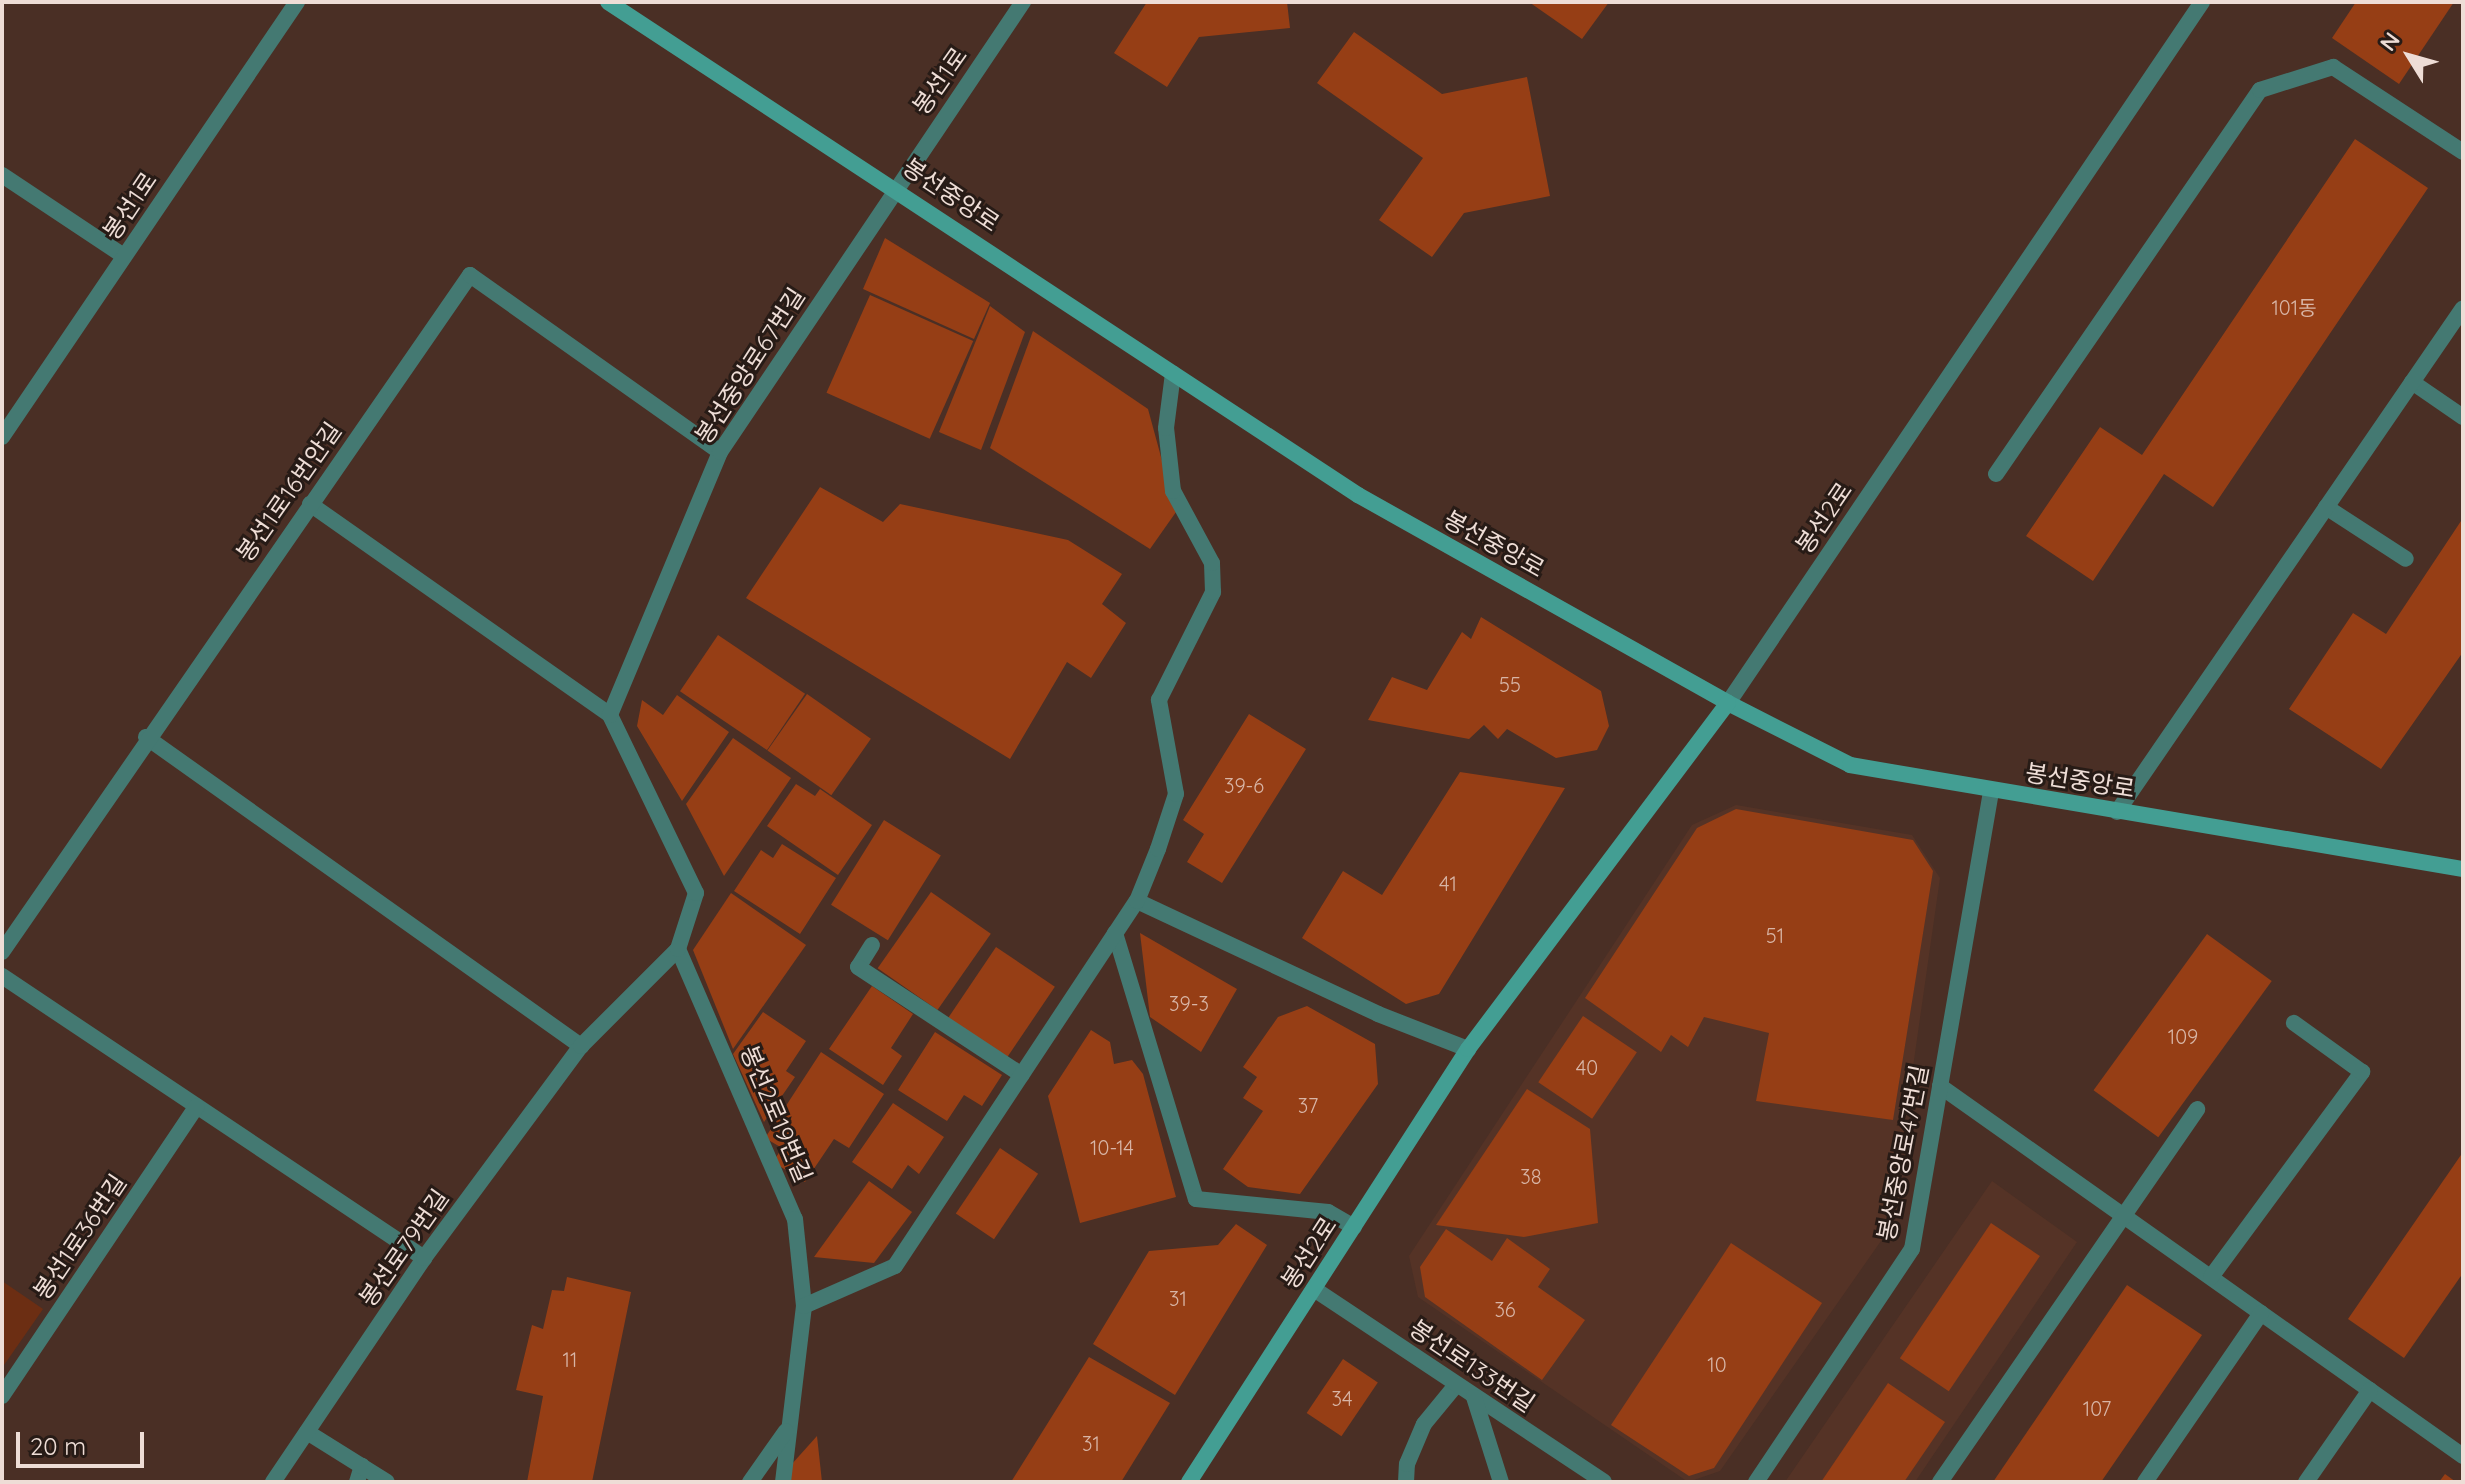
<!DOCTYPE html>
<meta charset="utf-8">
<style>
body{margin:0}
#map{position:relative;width:2465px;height:1484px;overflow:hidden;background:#4a2f25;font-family:Quicksand,"Noto Sans KR",sans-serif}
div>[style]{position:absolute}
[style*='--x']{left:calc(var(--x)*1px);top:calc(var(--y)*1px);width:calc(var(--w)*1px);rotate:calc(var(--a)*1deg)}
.built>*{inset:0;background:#553326}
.green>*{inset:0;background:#6c2e13}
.building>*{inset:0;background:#963e15;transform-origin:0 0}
.lane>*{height:16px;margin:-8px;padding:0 8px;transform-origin:8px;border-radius:8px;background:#447972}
.street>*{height:16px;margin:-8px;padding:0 8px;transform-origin:8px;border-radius:8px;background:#447972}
.secondary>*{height:16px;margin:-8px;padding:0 8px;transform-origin:8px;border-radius:8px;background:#439e93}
span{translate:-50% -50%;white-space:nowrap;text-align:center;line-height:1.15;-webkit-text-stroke:6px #271b16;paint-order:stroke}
.number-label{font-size:20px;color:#d8b5a6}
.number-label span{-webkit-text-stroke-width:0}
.street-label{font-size:24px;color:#eeddd6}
.frame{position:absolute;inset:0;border:4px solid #eeddd6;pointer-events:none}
.north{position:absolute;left:2369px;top:16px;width:80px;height:80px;-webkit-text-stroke:6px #271b16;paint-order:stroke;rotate:307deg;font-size:22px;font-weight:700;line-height:32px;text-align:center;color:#eeddd6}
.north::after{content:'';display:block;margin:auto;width:28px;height:36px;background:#eeddd6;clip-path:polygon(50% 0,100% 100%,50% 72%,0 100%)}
.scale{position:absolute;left:16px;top:1432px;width:128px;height:36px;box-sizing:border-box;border:4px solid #eeddd6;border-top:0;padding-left:10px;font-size:24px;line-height:28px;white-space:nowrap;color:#eeddd6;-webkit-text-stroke:6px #271b16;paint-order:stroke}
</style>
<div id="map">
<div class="built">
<i style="clip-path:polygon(1736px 805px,1912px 835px,1940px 878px,1890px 1228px,1720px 1471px,1688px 1482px,1418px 1297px,1409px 1256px,1692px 825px)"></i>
<i style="clip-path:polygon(1992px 1181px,2077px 1242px,1915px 1482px,1785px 1482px)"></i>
</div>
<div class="green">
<i style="clip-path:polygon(2px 1281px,43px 1309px,2px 1368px)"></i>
</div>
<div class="building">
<i style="clip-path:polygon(1147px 2px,1287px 2px,1290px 28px,1199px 37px,1167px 87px,1114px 53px)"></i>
<i style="clip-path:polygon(1529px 2px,1609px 2px,1582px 39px)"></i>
<i style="clip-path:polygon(2356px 2px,2454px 2px,2399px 84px,2332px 38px)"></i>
<i style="clip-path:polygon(1354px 32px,1442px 94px,1527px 77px,1550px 196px,1464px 213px,1432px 257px,1379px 220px,1423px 158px,1317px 83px)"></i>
<i style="clip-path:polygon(2355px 139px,2428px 188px,2213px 507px,2164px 474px,2093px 581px,2026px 536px,2100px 427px,2142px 455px)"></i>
<i style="clip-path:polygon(885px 238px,990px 303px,974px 339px,863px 289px)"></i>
<i style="left:870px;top:295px;width:113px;height:107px;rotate:24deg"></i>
<i style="clip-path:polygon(990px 306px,1025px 332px,981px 450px,939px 432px)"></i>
<i style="clip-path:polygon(1033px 331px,1148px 409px,1176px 512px,1150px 549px,990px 448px)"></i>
<i style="clip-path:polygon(820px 487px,883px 522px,900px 504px,1068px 540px,1122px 574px,1102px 604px,1126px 623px,1091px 678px,1067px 662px,1010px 759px,746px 598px)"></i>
<i style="clip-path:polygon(2463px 518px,2463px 652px,2381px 769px,2289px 709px,2353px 613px,2386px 634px)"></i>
<i style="clip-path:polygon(1481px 617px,1601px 691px,1609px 726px,1597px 750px,1556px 758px,1507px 729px,1498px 739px,1484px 725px,1469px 739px,1368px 720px,1392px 677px,1427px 690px,1462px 632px,1471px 639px)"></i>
<i style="left:718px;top:635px;width:105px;height:68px;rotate:34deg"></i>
<i style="left:807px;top:694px;width:78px;height:69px;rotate:35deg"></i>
<i style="clip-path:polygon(677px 695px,729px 732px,682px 801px,637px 726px,642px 700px,663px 715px)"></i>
<i style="clip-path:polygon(1249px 714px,1306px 749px,1222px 883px,1187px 862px,1204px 834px,1183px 820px)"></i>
<i style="clip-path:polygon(733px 738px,791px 778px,724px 876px,686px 804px)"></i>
<i style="clip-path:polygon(1460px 772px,1565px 788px,1439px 994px,1406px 1004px,1302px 938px,1343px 871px,1382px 895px)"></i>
<i style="clip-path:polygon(796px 784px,815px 796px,820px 789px,872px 825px,838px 875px,767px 826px)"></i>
<i style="clip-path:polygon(1736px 809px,1913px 840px,1933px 871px,1893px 1120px,1756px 1101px,1769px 1033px,1704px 1017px,1688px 1047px,1671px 1035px,1661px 1052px,1585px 998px,1697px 828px)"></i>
<i style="left:884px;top:820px;width:67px;height:100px;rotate:32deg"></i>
<i style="clip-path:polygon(782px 844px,836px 878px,800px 934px,734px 891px,761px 850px,773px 858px)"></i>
<i style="left:931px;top:892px;width:73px;height:93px;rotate:35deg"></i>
<i style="clip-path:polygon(731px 893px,806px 945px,733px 1049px,693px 950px)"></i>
<i style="clip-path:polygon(1140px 933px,1237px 989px,1201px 1052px,1150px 1017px)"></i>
<i style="left:2207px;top:934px;width:80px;height:193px;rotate:36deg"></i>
<i style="left:996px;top:947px;width:71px;height:87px;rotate:34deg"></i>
<i style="clip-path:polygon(872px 986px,913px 1014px,891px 1048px,902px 1056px,883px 1085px,829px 1049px)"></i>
<i style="clip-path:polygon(1307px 1006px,1375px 1044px,1378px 1084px,1300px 1194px,1248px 1187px,1223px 1169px,1263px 1111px,1243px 1098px,1257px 1077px,1243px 1067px,1278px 1017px)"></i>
<i style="clip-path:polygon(763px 1012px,806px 1041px,786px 1071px,795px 1077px,764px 1122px,733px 1054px)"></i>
<i style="left:1583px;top:1016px;width:65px;height:80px;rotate:34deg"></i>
<i style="clip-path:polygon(1091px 1030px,1110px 1042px,1114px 1064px,1132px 1060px,1143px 1074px,1176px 1197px,1080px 1223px,1048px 1096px)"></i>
<i style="clip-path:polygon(935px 1032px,1002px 1075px,982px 1106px,964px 1095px,947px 1121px,898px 1090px)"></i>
<i style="clip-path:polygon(821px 1052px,884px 1094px,849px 1148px,834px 1139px,805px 1182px,773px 1162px,782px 1148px,765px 1138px)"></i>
<i style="clip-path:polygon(1527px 1089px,1590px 1129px,1598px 1223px,1524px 1237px,1436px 1225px)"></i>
<i style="clip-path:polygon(893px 1103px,944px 1137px,919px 1174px,908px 1165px,892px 1189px,852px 1162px)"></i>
<i style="left:1000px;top:1148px;width:46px;height:79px;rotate:34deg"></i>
<i style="clip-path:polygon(2463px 1152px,2463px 1273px,2404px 1358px,2348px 1319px)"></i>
<i style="clip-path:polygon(869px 1181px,912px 1212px,874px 1263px,814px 1257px)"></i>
<i style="left:1991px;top:1223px;width:59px;height:163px;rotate:34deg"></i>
<i style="clip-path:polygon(1236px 1224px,1267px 1245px,1175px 1395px,1093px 1344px,1149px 1251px,1218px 1245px)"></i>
<i style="clip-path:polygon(1446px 1229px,1492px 1261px,1507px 1238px,1550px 1269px,1538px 1287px,1585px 1320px,1542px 1380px,1425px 1297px,1420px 1267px)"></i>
<i style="clip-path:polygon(1731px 1243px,1822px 1303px,1714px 1468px,1689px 1476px,1611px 1425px)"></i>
<i style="clip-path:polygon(567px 1277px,631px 1292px,592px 1482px,527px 1482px,543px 1396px,516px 1390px,532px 1325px,543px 1329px,552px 1290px,564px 1291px)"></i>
<i style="clip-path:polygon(2127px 1285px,2202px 1335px,2101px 1482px,1993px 1482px)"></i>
<i style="clip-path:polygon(1089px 1357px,1170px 1403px,1121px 1482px,1011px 1482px)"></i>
<i style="left:1343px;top:1359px;width:42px;height:65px;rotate:34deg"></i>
<i style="clip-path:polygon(1888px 1383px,1945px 1422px,1904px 1482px,1821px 1482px)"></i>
<i style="clip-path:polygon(817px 1436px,822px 1482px,790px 1482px,791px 1465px)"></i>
<i style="clip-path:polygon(2445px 1474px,2456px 1482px,2439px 1482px)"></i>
</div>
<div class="lane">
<i style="--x:2412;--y:382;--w:62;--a:34.5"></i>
<i style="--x:1996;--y:474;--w:466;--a:-55.5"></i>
<i style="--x:2260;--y:90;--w:77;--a:-17.5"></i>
<i style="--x:2333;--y:67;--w:155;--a:33.2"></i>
<i style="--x:2326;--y:507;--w:95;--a:33"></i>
<i style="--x:2117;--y:812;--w:611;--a:-55.53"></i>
<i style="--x:1115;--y:933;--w:278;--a:73.1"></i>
<i style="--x:1196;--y:1199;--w:133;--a:5.6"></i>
<i style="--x:1328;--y:1212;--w:30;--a:30"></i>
<i style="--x:872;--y:945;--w:26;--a:122"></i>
<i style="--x:858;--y:967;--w:196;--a:33.4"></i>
<i style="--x:1940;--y:1086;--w:641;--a:35.28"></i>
<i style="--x:2211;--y:1277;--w:255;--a:-53.6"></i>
<i style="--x:2362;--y:1072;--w:84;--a:-144.2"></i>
<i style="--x:357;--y:1482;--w:17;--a:-73"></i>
<i style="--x:1406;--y:1482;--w:18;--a:-87"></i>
<i style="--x:1407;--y:1464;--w:43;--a:-67"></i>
<i style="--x:1424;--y:1424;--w:50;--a:-50.6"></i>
<i style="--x:1940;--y:1482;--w:453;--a:-55.4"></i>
<i style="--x:2145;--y:1482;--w:205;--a:-55.5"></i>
<i style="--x:2306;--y:1482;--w:112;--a:-55.2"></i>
</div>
<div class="street">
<i style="--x:2;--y:175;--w:146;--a:33.6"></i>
<i style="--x:2;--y:437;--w:526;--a:-55.86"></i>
<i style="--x:310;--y:504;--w:367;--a:35.1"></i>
<i style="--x:1728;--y:703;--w:846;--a:-55.93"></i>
<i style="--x:146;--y:737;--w:534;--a:35.39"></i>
<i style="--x:1137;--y:901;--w:266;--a:25.1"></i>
<i style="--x:1378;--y:1014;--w:97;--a:21.3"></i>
<i style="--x:678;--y:949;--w:294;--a:66.6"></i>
<i style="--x:795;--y:1219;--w:87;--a:84.1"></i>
<i style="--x:804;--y:1306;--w:177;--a:96.8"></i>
<i style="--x:2;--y:952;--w:823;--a:-55.34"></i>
<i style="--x:470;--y:275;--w:306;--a:35.3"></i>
<i style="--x:2;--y:976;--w:508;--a:33.75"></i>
<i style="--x:1314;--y:1289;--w:348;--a:33.6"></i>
<i style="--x:804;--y:1306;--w:99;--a:-23.7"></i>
<i style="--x:895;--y:1266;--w:438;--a:-56.5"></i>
<i style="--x:1137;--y:901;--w:56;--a:-68"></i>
<i style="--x:1158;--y:849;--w:58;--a:-71.9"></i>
<i style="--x:1176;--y:794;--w:96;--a:-100.3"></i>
<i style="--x:1159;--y:700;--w:121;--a:-63.4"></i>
<i style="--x:1213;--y:592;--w:29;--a:-92"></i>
<i style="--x:1212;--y:563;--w:82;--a:-118.4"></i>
<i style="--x:1173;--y:491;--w:63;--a:-96.3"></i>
<i style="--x:1166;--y:428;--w:55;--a:-82.7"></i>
<i style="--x:2;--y:1396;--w:349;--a:-56.1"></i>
<i style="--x:1474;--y:1397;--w:89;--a:72.4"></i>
<i style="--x:307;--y:1432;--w:94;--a:32"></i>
<i style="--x:273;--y:1482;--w:270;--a:-56"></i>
<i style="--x:424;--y:1258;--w:264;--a:-53.5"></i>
<i style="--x:581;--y:1046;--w:137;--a:-45"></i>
<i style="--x:678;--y:949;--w:59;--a:-72.2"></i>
<i style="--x:696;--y:893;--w:198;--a:-115.8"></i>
<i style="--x:610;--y:715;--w:285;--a:-67.3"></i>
<i style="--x:720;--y:452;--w:543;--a:-56.05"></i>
<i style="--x:750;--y:1482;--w:62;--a:-54.8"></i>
<i style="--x:1756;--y:1482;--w:280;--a:-56.2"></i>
<i style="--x:1912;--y:1249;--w:465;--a:-80.2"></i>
</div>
<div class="secondary">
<i style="--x:608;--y:2;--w:898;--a:33.32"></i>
<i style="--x:1358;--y:495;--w:424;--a:29.3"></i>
<i style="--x:1728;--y:703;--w:137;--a:26.9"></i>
<i style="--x:1850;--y:765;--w:622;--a:9.63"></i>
<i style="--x:1189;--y:1482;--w:515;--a:-57.2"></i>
<i style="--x:1468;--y:1049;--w:433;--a:-53.1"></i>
</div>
<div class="number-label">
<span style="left:2294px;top:307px">101동</span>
<span style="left:1510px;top:684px">55</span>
<span style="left:1244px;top:785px">39-6</span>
<span style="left:1448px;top:883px">41</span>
<span style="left:1775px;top:935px">51</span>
<span style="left:1189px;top:1003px">39-3</span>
<span style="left:2183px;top:1036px">109</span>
<span style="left:1587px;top:1067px">40</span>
<span style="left:1308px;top:1105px">37</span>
<span style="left:1112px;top:1147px">10-14</span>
<span style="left:1531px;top:1176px">38</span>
<span style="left:1178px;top:1298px">31</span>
<span style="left:1505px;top:1309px">36</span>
<span style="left:570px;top:1359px">11</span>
<span style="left:1717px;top:1364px">10</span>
<span style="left:1342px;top:1398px">34</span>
<span style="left:2097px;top:1408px">107</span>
<span style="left:1091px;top:1443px">31</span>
</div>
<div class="street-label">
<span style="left:940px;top:81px;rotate:-55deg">봉선1로</span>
<span style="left:951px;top:195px;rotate:34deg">봉선중앙로</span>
<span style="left:130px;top:206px;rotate:-56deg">봉선1로</span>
<span style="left:750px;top:366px;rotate:-57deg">봉선중앙로67번길</span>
<span style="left:289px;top:492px;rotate:-55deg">봉선1로16번안길</span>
<span style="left:1824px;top:518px;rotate:-56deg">봉선2로</span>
<span style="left:1494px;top:544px;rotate:29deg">봉선중앙로</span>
<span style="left:2080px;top:781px;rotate:9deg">봉선중앙로</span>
<span style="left:776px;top:1114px;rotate:67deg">봉선2로19번길</span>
<span style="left:1903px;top:1153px;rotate:-79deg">봉선중앙로47번길</span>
<span style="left:80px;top:1237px;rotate:-56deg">봉선1로36번길</span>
<span style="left:404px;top:1248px;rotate:-55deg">봉선로79번길</span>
<span style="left:1309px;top:1253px;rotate:-57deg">봉선2로</span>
<span style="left:1472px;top:1366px;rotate:34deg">봉선로133번길</span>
</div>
<div class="frame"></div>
<div class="north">N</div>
<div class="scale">20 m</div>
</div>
